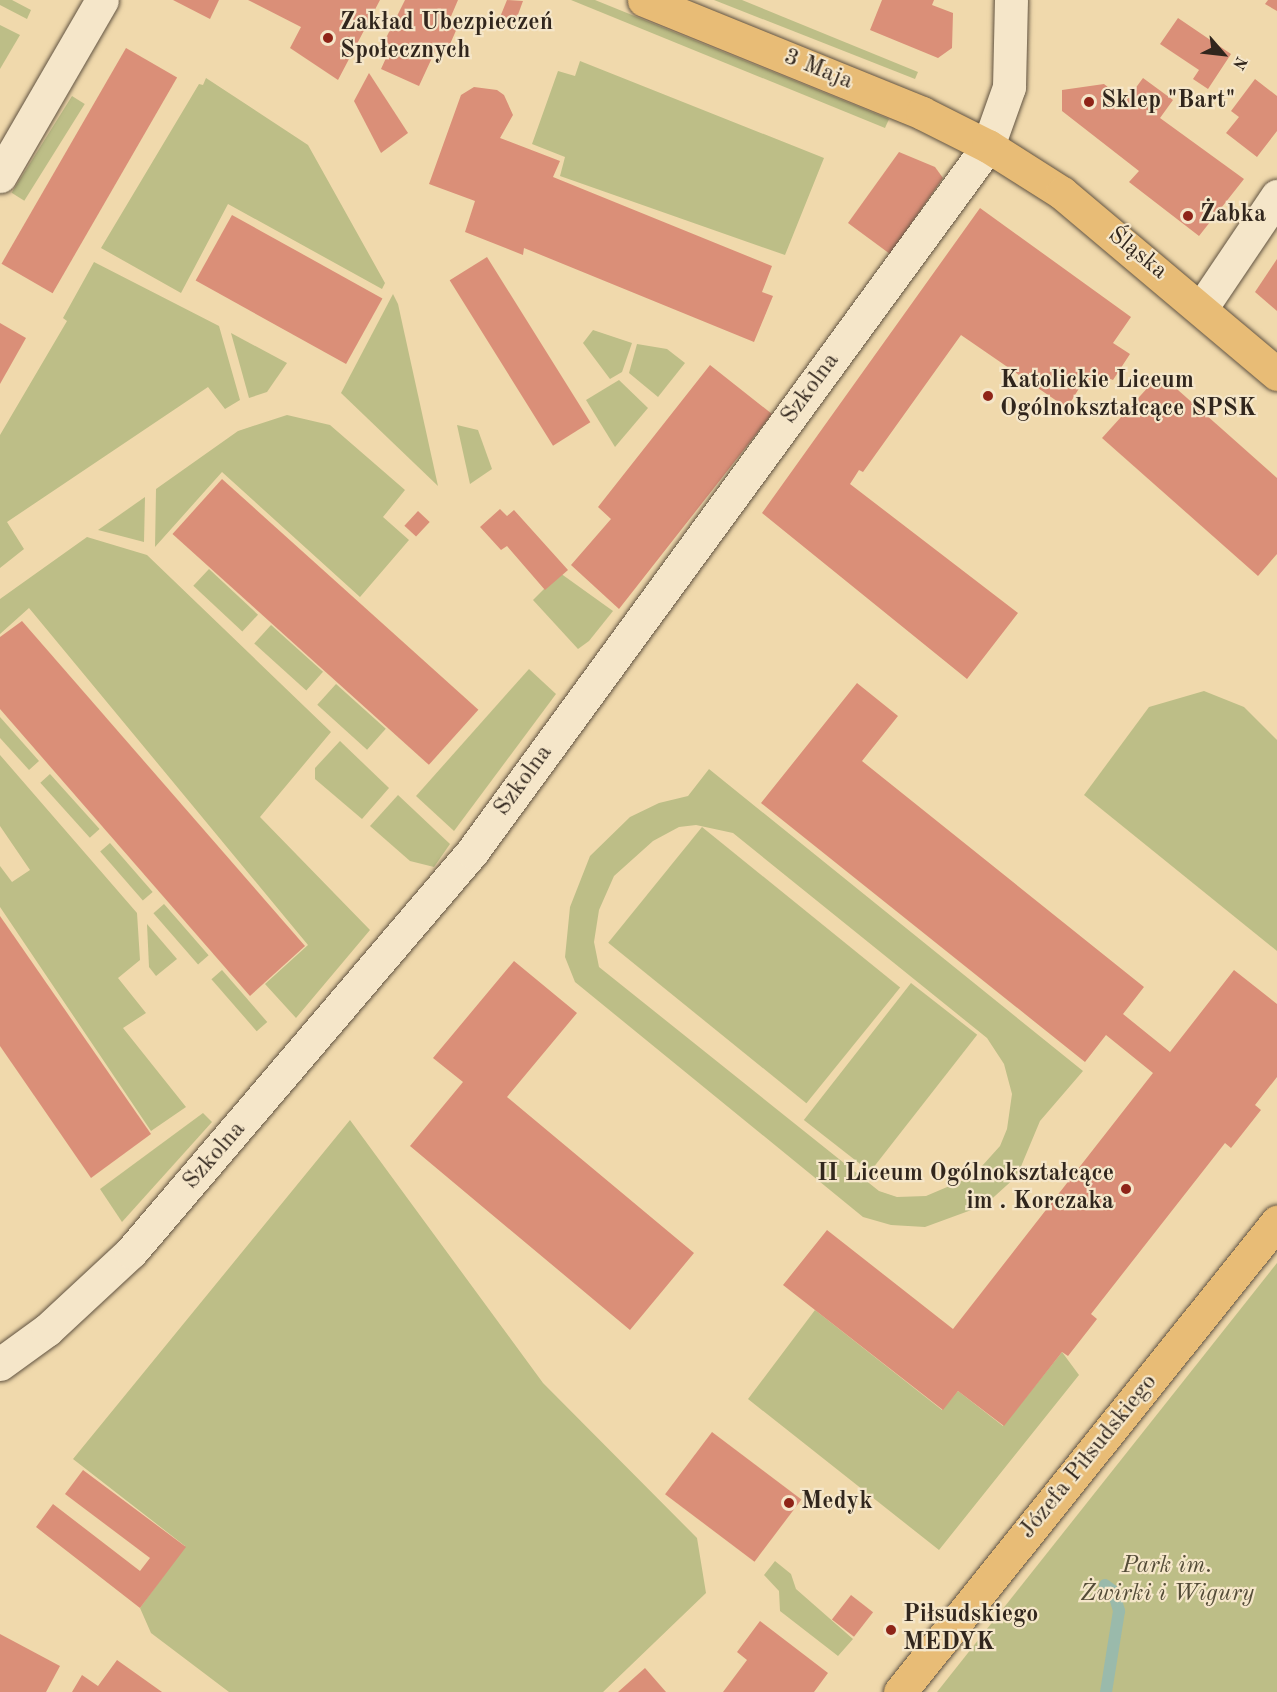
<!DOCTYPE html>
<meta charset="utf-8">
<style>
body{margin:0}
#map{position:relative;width:1277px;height:1692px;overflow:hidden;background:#f0d9ac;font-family:"Old Standard TT",serif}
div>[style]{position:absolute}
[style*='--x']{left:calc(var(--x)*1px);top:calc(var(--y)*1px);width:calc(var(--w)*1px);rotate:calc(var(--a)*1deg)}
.green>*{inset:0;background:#bdbe87;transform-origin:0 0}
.stream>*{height:12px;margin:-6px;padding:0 6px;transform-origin:6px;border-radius:6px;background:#9abaab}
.building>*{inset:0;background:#da8f78;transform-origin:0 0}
.roads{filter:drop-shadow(0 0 2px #615341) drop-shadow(0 0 2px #615341)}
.street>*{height:33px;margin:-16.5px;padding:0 16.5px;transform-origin:16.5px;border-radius:16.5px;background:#f5e6c9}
.secondary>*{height:33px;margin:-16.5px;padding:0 16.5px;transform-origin:16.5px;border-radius:16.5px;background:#f5e6c9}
.primary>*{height:33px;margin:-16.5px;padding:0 16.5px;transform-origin:16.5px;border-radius:16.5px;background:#e8bc76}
.dots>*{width:16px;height:16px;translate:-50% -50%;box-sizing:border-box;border:3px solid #f5e6c9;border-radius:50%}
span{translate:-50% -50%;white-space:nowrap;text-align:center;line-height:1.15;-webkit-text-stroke:4.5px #f5e6c9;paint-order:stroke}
.poi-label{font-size:24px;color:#31261d;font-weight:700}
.left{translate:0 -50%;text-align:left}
.right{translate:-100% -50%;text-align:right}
.street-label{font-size:24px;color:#31261d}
.park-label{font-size:24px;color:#544c38;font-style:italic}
.north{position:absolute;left:1193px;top:24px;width:60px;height:60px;-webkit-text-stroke:4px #f5e6c9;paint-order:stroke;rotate:118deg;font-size:16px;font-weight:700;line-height:24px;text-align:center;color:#31261d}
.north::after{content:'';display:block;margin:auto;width:21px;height:27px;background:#31261d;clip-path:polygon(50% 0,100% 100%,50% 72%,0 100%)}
</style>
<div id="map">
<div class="green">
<i style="clip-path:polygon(0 0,12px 0,31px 10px,27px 19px,0 5px)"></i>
<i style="clip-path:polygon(571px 0,595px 0,889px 119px,885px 128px)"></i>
<i style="clip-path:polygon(714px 0,742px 0,918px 72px,915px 79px)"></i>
<i style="clip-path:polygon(0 25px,20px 35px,0 69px)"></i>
<i style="clip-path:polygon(580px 61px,824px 158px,785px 255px,560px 176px,565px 157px,532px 144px,558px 71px,575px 76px)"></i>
<i style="clip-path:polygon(206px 78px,308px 145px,385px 283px,382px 289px,228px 204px,181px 293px,101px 248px,199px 84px,203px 85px)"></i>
<i style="left:72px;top:96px;width:15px;height:114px;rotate:32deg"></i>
<i style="clip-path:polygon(94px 262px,219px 326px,240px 400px,225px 409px,208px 387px,7px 522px,24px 549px,0 568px,0 435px,67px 321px,63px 318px)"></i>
<i style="clip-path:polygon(393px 294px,398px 304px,438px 486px,341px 393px)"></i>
<i style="clip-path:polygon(593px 330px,632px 343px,622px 372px,610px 379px,583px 343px)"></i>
<i style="clip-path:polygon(231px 333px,287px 363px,267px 392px,249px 398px)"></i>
<i style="clip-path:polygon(637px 344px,667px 349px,685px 363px,658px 397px,629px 373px)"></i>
<i style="clip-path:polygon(619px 380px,648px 408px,615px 447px,586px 400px)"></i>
<i style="clip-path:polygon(287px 415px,330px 425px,405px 490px,383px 517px,409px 540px,360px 597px,222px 472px,155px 547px,156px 489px,238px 431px)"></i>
<i style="clip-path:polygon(457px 425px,478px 430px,492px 469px,470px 484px)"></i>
<i style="clip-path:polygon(145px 497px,144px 542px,98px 530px)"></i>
<i style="clip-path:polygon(87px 537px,147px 555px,331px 732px,260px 817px,370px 930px,296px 1018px,265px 984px,308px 945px,29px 608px,0 634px,0 599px)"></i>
<i style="left:209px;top:569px;width:67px;height:23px;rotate:43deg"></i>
<i style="clip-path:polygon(560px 573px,613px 611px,589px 641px,578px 649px,533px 600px)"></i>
<i style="left:271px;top:625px;width:70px;height:25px;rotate:42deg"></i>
<i style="clip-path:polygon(529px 669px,556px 694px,454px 831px,416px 796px)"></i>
<i style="left:336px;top:684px;width:67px;height:28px;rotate:42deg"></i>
<i style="clip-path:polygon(1204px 691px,1244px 707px,1277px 740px,1277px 951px,1084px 795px,1149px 707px)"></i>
<i style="clip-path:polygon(0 717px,39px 761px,29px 770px,0 738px)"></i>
<i style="clip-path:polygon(340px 741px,389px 788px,362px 819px,315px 779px,315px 768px)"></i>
<i style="clip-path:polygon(0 755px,137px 913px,140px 960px,118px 978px,146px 1013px,123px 1028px,186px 1107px,151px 1131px,0 907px,0 866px,12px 882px,30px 870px,0 826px)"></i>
<i style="clip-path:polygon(evenodd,709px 769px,1083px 1071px,1040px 1121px,1017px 1176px,985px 1205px,925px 1227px,891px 1225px,863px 1217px,575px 982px,565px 957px,570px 907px,590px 856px,630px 817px,659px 803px,688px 796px,709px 769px,696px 825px,733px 833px,987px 1038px,1004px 1064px,1012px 1094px,1007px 1129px,1000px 1146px,973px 1176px,926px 1196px,897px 1197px,879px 1191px,599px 967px,594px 942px,599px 910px,614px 876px,653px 841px,679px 827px,696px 825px)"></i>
<i style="left:50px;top:774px;width:74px;height:13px;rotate:48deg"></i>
<i style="clip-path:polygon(398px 795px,450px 844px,434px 867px,410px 861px,370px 826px)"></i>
<i style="left:702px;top:827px;width:255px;height:149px;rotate:39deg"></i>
<i style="left:110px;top:843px;width:65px;height:13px;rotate:49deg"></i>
<i style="left:164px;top:904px;width:68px;height:14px;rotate:49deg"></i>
<i style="clip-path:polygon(147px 924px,177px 959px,156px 976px,149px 967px)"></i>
<i style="left:222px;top:970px;width:69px;height:14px;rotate:49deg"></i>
<i style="left:911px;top:983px;width:84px;height:174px;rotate:38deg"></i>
<i style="clip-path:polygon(203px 1113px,212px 1122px,122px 1222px,100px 1189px)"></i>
<i style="clip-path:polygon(350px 1120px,543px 1383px,697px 1538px,706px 1593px,603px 1692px,229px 1692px,151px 1633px,140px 1608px,185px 1546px,73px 1459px)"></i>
<i style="clip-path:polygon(1277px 1263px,1277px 1692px,937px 1692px)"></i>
<i style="clip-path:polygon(815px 1310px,942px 1410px,958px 1391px,1003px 1426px,1062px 1352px,1079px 1375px,939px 1550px,748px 1399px)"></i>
<i style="clip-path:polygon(775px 1561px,791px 1574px,796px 1589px,853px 1639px,838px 1656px,780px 1611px,779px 1591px,764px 1575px)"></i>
</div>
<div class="stream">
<i style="--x:1105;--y:1585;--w:10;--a:37"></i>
<i style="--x:1113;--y:1591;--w:21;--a:73"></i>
<i style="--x:1119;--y:1611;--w:82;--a:99.1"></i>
</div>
<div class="building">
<i style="clip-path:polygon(173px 0,219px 0,210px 19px)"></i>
<i style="clip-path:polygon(248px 0,380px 0,338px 80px,290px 48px,301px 27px)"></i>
<i style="clip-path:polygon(405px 0,458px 0,449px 21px,458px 26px,447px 51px,437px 47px,419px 86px,381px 69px,391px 47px,383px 44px)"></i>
<i style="clip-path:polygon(507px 0,523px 1px,513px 28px,498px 22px)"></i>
<i style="clip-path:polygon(882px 0,934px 0,932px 5px,953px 13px,952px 48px,938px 58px,870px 30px)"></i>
<i style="clip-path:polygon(1268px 0,1277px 0,1277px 11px,1265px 4px)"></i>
<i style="clip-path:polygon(1178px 18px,1231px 54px,1208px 89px,1193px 79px,1199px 70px,1160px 44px)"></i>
<i style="left:126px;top:48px;width:59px;height:249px;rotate:30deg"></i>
<i style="clip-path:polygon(369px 73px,408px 133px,381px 153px,354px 101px)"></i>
<i style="clip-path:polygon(1143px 78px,1173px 100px,1160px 118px,1244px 179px,1199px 236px,1129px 182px,1139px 171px,1062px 111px,1062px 90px,1104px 84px,1126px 101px)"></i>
<i style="clip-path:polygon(1255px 79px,1277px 96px,1277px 131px,1257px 157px,1226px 133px,1239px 117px,1231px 111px)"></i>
<i style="clip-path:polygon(474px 87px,497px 90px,504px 95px,513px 115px,500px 138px,560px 161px,553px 177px,772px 266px,762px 292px,773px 296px,754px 342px,524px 248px,523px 255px,465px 232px,475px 201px,429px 184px,461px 95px)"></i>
<i style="clip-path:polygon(899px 152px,935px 167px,943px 178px,890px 254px,848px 223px)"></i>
<i style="clip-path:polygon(980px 208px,1131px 317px,1113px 343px,1130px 354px,1113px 380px,1108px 378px,1101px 389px,1086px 377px,1067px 408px,961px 335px,863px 472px,859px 470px,850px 484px,1018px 613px,967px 679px,762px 513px)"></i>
<i style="left:232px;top:215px;width:172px;height:75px;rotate:29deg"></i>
<i style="left:487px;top:257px;width:195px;height:44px;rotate:58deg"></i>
<i style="clip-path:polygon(1277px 259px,1277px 311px,1255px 292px)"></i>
<i style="clip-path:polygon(0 323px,26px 338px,0 384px)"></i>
<i style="clip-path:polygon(710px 365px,772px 414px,619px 609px,571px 565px,611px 519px,598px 507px)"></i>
<i style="clip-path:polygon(1160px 374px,1277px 478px,1277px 554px,1258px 576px,1102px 438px)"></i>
<i style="left:222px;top:479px;width:345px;height:74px;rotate:42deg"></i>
<i style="clip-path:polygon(500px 509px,507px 516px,514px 510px,568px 570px,545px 590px,507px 546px,501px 550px,480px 527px)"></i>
<i style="left:418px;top:511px;width:16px;height:20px;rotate:43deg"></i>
<i style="clip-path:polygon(22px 621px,305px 946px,250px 996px,0 709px,0 637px)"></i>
<i style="clip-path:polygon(857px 683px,898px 716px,862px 761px,1144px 987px,1123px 1014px,1170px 1052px,1234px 970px,1277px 1004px,1277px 1077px,1255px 1105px,1261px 1110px,1231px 1148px,1225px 1143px,1091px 1314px,1097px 1319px,1068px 1356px,1062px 1352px,1004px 1426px,958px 1391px,943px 1410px,783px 1285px,827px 1230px,953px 1329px,1153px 1073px,1106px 1035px,1085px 1062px,761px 803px)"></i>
<i style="clip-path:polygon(0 916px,151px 1134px,91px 1178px,0 1046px)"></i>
<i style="clip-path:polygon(514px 961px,577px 1013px,507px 1097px,694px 1253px,630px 1330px,410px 1146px,463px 1082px,433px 1058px)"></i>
<i style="left:712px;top:1432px;width:112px;height:78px;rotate:37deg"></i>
<i style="clip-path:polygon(83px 1470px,186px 1547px,140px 1608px,36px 1527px,53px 1504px,140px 1571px,150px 1558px,65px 1494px)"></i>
<i style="left:851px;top:1595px;width:28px;height:31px;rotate:38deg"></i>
<i style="clip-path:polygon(760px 1621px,828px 1673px,814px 1692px,723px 1692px,747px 1660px,737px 1652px)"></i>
<i style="clip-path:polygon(0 1634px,60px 1666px,46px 1692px,0 1692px)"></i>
<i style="clip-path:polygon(117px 1660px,162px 1692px,72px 1692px,82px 1675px,98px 1686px)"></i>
<i style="clip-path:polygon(645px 1668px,666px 1692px,618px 1692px)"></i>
</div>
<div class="roads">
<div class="street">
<i style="--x:0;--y:176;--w:203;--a:-59.9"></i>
<i style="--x:1202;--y:307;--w:134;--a:-56"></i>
<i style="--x:0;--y:1364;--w:58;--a:-35.9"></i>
<i style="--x:47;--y:1330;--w:115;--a:-42.9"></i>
<i style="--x:131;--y:1252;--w:526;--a:-49.55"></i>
<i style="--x:472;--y:852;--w:874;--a:-53.84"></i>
</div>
<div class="secondary">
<i style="--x:988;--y:146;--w:63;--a:-70.4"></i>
<i style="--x:1009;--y:87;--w:87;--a:-88.7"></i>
</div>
<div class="primary">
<i style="--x:644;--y:0;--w:300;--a:22.1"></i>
<i style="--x:922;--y:113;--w:74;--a:26.6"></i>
<i style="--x:988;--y:146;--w:88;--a:32.4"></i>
<i style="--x:1062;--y:193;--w:281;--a:40.1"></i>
<i style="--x:900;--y:1692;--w:603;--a:-51.27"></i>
</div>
</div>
<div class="dots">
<i style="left:328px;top:38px;background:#8f2418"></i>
<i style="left:1089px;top:102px;background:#8f2418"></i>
<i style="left:1188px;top:216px;background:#8f2418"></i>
<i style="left:988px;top:396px;background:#8f2418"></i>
<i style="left:1126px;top:1189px;background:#8f2418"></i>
<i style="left:789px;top:1503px;background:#8f2418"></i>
<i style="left:891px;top:1630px;background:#8f2418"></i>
</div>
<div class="poi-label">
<span class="left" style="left:340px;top:38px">Zakład Ubezpieczeń<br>Społecznych</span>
<span class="left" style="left:1101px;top:102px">Sklep "Bart"</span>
<span class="left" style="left:1200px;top:216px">Żabka</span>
<span class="left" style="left:1000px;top:396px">Katolickie Liceum<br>Ogólnokształcące SPSK</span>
<span class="right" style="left:1114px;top:1189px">II Liceum Ogólnokształcące<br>im . Korczaka</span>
<span class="left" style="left:801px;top:1503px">Medyk</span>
<span class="left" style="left:903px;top:1630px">Piłsudskiego<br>MEDYK</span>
</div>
<div class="street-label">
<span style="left:818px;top:70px;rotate:22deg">3 Maja</span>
<span style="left:1137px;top:254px;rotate:39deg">Śląska</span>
<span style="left:811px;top:389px;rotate:-54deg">Szkolna</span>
<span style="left:524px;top:781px;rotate:-54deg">Szkolna</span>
<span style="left:215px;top:1156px;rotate:-49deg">Szkolna</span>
<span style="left:1089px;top:1457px;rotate:-51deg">Józefa Piłsudskiego</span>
</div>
<div class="park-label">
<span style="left:1167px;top:1581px">Park im.<br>Żwirki i Wigury</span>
</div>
<div class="north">N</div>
</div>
